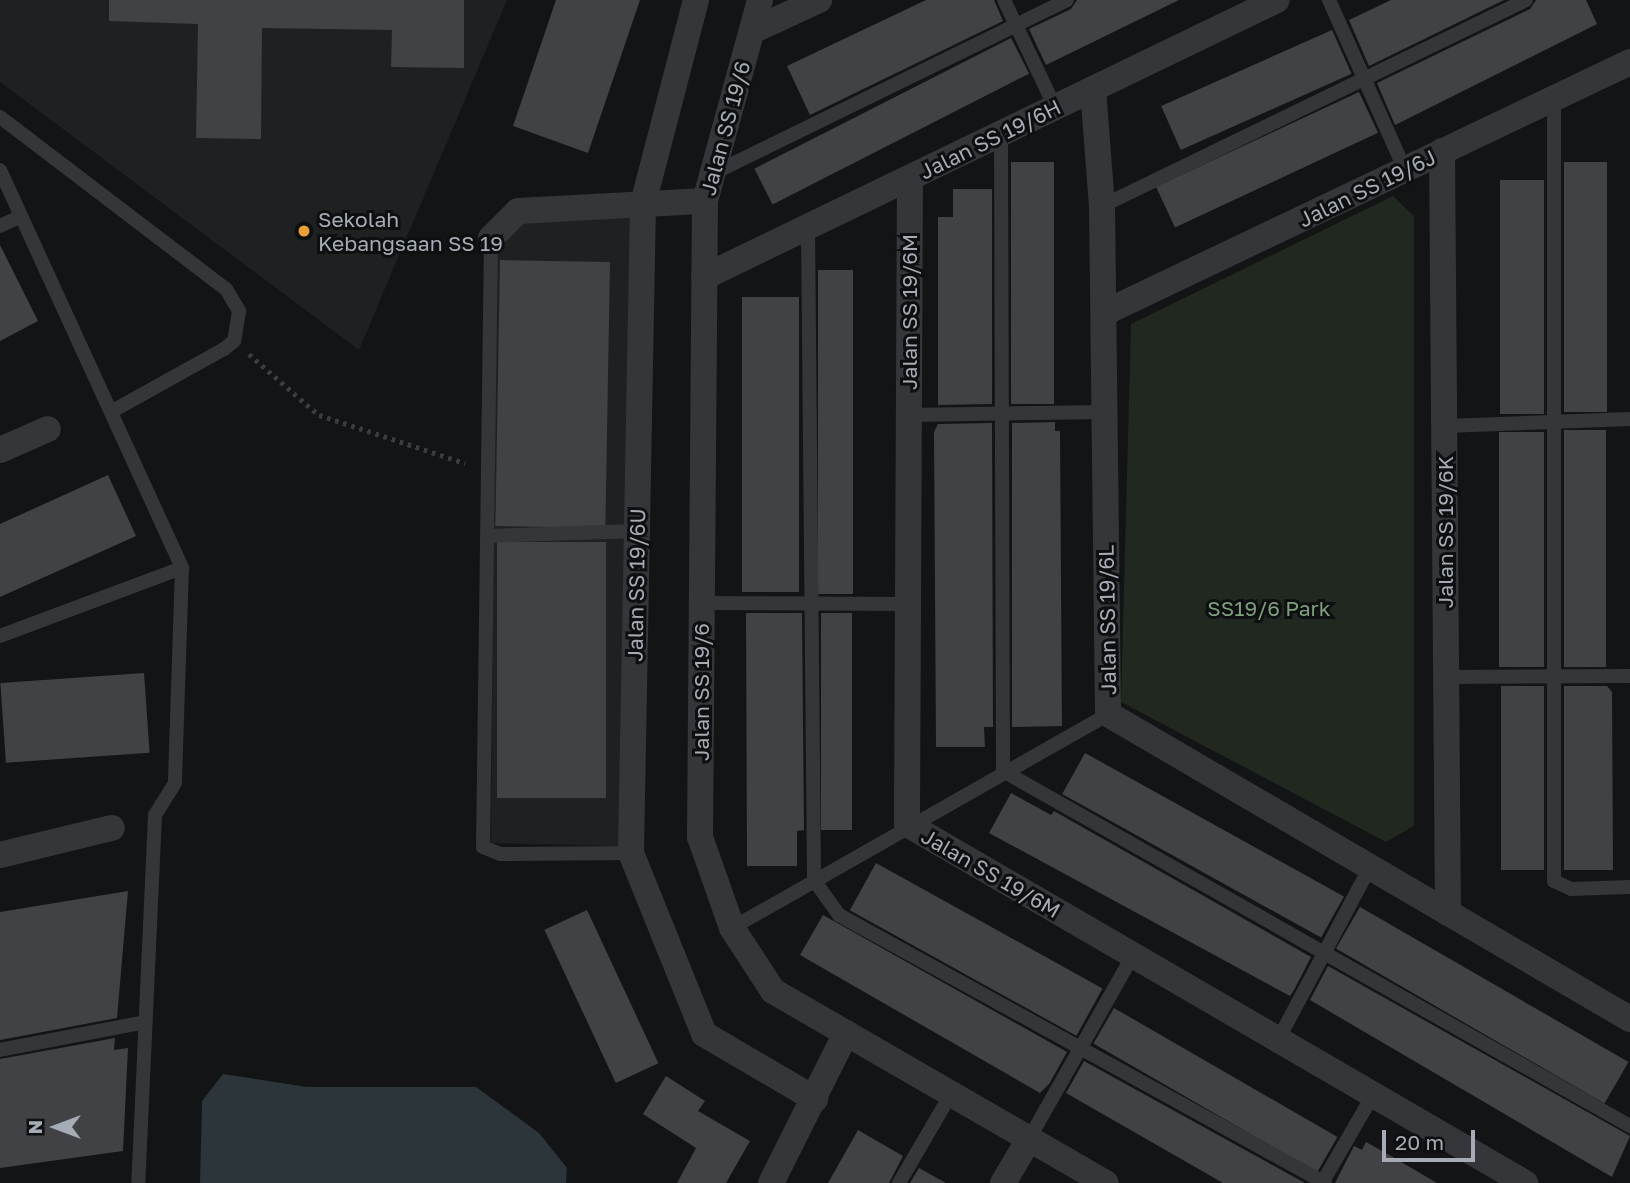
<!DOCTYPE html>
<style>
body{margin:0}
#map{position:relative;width:1630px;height:1183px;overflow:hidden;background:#131415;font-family:"Golos Text",sans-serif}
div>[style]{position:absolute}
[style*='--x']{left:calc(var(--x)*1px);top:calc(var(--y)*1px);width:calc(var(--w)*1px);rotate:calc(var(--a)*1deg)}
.built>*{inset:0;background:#1f2022}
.green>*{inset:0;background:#202820}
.water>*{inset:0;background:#2c353a}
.building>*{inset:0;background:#404245;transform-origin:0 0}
.path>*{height:4.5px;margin-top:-2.25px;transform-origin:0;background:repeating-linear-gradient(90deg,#3b3d41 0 3.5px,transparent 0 8.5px)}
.service>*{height:14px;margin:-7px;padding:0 7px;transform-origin:7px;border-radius:7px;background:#35363a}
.minor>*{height:26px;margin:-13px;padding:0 13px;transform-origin:13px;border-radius:13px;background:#35363a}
.dots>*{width:19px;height:19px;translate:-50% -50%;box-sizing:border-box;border:4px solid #0e0f10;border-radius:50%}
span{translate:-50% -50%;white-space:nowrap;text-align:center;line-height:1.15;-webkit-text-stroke:6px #0e0f10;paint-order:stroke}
.street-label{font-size:21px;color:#a6acb5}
.poi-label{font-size:21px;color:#a6acb5}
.left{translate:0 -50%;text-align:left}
.park-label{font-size:21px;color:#7e9f7d}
.north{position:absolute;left:21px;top:1092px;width:70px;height:70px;-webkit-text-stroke:5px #0e0f10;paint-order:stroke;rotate:270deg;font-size:19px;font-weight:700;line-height:28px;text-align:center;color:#a6acb5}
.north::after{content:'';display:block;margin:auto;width:24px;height:32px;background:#a6acb5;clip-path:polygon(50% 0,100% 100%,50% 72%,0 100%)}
.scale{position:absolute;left:1382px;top:1130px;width:93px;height:32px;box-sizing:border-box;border:4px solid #a6acb5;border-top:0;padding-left:9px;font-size:21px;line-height:24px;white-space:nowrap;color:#a6acb5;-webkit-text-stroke:5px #0e0f10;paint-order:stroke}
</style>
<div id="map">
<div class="built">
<i style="clip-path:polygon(0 0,507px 0,359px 350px,0 82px)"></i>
<i style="clip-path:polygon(630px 214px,621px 846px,491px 843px,496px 248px,524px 222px)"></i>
</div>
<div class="green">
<i style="clip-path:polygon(1393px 196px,1414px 216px,1414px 826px,1386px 842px,1121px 702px,1131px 324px)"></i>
</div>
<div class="water">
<i style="clip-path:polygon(223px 1074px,307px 1087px,476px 1087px,539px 1133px,567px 1168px,566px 1183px,200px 1183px,202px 1101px)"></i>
</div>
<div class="building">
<i style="clip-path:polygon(109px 0,464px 0,464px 68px,391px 67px,392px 30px,262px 28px,261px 139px,196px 138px,198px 24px,109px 21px)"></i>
<i style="clip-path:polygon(556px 0,640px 0,588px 153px,513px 126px)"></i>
<i style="clip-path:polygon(926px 0,994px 0,1003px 21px,810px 115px,787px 66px)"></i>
<i style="clip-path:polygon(1077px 0,1179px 0,1046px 65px,1029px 29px,1071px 9px)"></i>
<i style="clip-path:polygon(1391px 0,1504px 0,1369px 66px,1349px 20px)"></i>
<i style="clip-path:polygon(1536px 0,1586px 0,1597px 24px,1395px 125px,1377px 83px,1530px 9px)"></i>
<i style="left:1332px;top:30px;width:48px;height:187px;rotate:66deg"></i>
<i style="left:1011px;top:38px;width:40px;height:288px;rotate:63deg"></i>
<i style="left:1359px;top:92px;width:45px;height:224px;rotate:65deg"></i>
<i style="left:1011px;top:162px;width:43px;height:242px"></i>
<i style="left:1564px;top:162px;width:43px;height:250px"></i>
<i style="left:1500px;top:180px;width:44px;height:234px"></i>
<i style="clip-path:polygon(953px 189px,992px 189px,992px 404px,938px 405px,938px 217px,953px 217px)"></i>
<i style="clip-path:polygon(0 245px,38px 321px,0 341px)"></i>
<i style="left:500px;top:260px;width:110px;height:266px;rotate:1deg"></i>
<i style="left:818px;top:270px;width:35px;height:324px"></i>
<i style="left:742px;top:297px;width:57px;height:295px"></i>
<i style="clip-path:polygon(1055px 422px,1055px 431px,1060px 431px,1062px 726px,1012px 727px,1012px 423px)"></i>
<i style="clip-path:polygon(992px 423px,993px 727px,984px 727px,985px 747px,936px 747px,934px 432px,938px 424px)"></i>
<i style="left:1606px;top:430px;width:237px;height:42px;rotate:90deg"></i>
<i style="left:1544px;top:432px;width:235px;height:45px;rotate:90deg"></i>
<i style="clip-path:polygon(108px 475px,136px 536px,0 597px,0 524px)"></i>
<i style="left:606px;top:542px;width:256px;height:109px;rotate:90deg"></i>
<i style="clip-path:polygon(746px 613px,802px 613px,804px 830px,797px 831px,797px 866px,747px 866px)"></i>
<i style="left:821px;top:613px;width:31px;height:217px"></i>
<i style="left:144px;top:673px;width:80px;height:144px;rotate:86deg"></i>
<i style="left:1501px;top:686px;width:43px;height:184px"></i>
<i style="clip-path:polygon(1564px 686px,1607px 686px,1612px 692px,1613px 870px,1564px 870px)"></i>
<i style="left:1085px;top:753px;width:296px;height:47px;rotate:29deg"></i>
<i style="clip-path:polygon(1011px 793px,1051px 815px,1054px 811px,1311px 957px,1294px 990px,1290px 996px,989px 833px)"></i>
<i style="left:876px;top:863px;width:259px;height:54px;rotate:29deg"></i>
<i style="clip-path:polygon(128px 891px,117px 1018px,0 1040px,0 912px)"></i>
<i style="left:1360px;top:907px;width:310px;height:48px;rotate:30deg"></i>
<i style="left:587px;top:910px;width:169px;height:47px;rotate:65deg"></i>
<i style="clip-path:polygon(823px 915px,1067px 1052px,1049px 1084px,1040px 1093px,800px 955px)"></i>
<i style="clip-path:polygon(1328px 966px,1630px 1136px,1612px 1177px,1310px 1000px)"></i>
<i style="left:1114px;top:1008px;width:258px;height:41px;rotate:30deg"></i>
<i style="clip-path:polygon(115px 1038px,114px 1050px,128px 1048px,123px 1151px,0 1168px,0 1059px)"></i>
<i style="clip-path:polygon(1084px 1061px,1305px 1183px,1223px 1183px,1066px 1093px)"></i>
<i style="clip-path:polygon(666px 1076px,705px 1101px,698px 1111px,750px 1141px,726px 1183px,677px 1183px,696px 1148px,643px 1114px)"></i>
<i style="clip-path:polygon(858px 1130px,903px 1156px,889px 1183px,828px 1183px)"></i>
<i style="clip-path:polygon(1366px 1142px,1391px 1156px,1437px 1183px,1335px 1183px,1354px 1146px,1362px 1150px)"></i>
<i style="clip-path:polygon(919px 1168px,946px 1183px,910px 1183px)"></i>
</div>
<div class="path">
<i style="--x:249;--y:354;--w:93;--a:41.1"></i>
<i style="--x:319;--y:415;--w:154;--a:18.2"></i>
</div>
<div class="service">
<i style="--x:1004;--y:0;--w:119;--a:64.5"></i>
<i style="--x:1329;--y:0;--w:186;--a:65.9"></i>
<i style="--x:1554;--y:98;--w:783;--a:90"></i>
<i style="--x:1554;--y:881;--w:19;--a:25"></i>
<i style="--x:1571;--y:889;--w:59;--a:-1.9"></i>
<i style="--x:0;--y:117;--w:284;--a:37.3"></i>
<i style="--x:226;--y:289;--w:26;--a:59"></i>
<i style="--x:239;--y:311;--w:30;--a:99"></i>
<i style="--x:234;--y:341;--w:13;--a:141"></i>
<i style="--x:224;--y:349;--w:129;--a:150.9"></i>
<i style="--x:1001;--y:134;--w:637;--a:89.82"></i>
<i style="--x:1003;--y:771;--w:721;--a:29.52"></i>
<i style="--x:0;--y:170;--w:438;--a:65.4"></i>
<i style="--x:182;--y:568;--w:215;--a:91.9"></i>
<i style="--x:175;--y:783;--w:38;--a:122"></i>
<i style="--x:155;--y:815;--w:368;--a:92.6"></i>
<i style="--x:712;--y:174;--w:395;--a:-26.1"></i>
<i style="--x:1102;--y:206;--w:471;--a:-25.9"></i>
<i style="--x:0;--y:226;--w:23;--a:-25"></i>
<i style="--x:808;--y:227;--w:653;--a:89.47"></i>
<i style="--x:814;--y:880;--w:43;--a:54.5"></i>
<i style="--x:839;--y:915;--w:555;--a:28.87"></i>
<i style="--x:491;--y:238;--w:609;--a:90.75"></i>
<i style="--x:483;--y:847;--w:18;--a:22"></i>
<i style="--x:500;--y:854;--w:131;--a:-0.4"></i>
<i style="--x:909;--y:415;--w:196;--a:-0.9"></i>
<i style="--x:1445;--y:426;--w:185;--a:-2.2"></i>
<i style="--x:489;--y:536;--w:148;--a:-1.9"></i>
<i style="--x:702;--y:603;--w:206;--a:0.3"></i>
<i style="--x:0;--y:636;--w:194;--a:-20.5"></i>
<i style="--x:1447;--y:677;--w:183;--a:-0.3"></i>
<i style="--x:732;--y:928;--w:433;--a:-29.6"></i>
<i style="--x:1278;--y:1040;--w:196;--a:-62"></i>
<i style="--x:0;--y:1050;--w:148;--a:-10.9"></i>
<i style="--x:1029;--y:1139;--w:211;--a:-60.5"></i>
<i style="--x:899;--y:1183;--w:103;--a:-59.7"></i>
<i style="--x:1322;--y:1183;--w:102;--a:-59.9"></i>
</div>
<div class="minor">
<i style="--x:696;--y:0;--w:210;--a:104.6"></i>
<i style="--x:643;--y:203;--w:650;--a:91.06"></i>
<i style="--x:631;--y:853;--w:195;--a:68"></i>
<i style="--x:704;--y:1034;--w:129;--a:30.4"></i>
<i style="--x:760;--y:0;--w:208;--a:105.3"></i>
<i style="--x:705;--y:201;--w:636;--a:90.45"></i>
<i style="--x:700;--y:837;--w:96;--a:70.6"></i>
<i style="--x:732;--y:928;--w:75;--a:56.9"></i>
<i style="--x:773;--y:991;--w:384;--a:30"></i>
<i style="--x:752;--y:31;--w:74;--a:-24.8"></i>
<i style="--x:1093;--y:89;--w:117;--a:85.6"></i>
<i style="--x:1102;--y:206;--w:508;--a:89.32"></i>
<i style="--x:1108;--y:714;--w:605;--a:30.3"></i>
<i style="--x:1442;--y:151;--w:762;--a:89.55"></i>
<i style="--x:910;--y:178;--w:646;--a:90.27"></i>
<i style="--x:907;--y:824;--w:715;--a:30.15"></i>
<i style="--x:491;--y:238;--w:38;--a:-45"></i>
<i style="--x:518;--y:211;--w:187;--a:-3.1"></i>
<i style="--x:704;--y:277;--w:636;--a:-25.8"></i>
<i style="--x:1104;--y:313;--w:583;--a:-25.51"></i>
<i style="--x:0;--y:450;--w:52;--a:-23.6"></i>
<i style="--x:0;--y:855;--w:115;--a:-13.6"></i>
<i style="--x:771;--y:1183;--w:168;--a:-63.4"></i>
<i style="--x:1003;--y:1183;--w:51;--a:-59.4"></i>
</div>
<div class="dots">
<i style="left:304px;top:231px;background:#e99e37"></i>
</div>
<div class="street-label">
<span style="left:725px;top:128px;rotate:-75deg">Jalan SS 19/6</span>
<span style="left:990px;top:139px;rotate:-26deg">Jalan SS 19/6H</span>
<span style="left:1367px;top:188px;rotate:-26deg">Jalan SS 19/6J</span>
<span style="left:909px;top:312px;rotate:-90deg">Jalan SS 19/6M</span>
<span style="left:1445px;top:532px;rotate:-90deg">Jalan SS 19/6K</span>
<span style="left:636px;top:585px;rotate:-89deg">Jalan SS 19/6U</span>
<span style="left:1107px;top:620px;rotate:-91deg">Jalan SS 19/6L</span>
<span style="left:701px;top:692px;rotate:-90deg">Jalan SS 19/6</span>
<span style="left:991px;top:873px;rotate:30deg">Jalan SS 19/6M</span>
</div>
<div class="poi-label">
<span class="left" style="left:318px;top:231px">Sekolah<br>Kebangsaan SS 19</span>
</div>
<div class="park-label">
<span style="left:1269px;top:608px">SS19/6 Park</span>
</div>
<div class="north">N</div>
<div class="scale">20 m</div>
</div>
